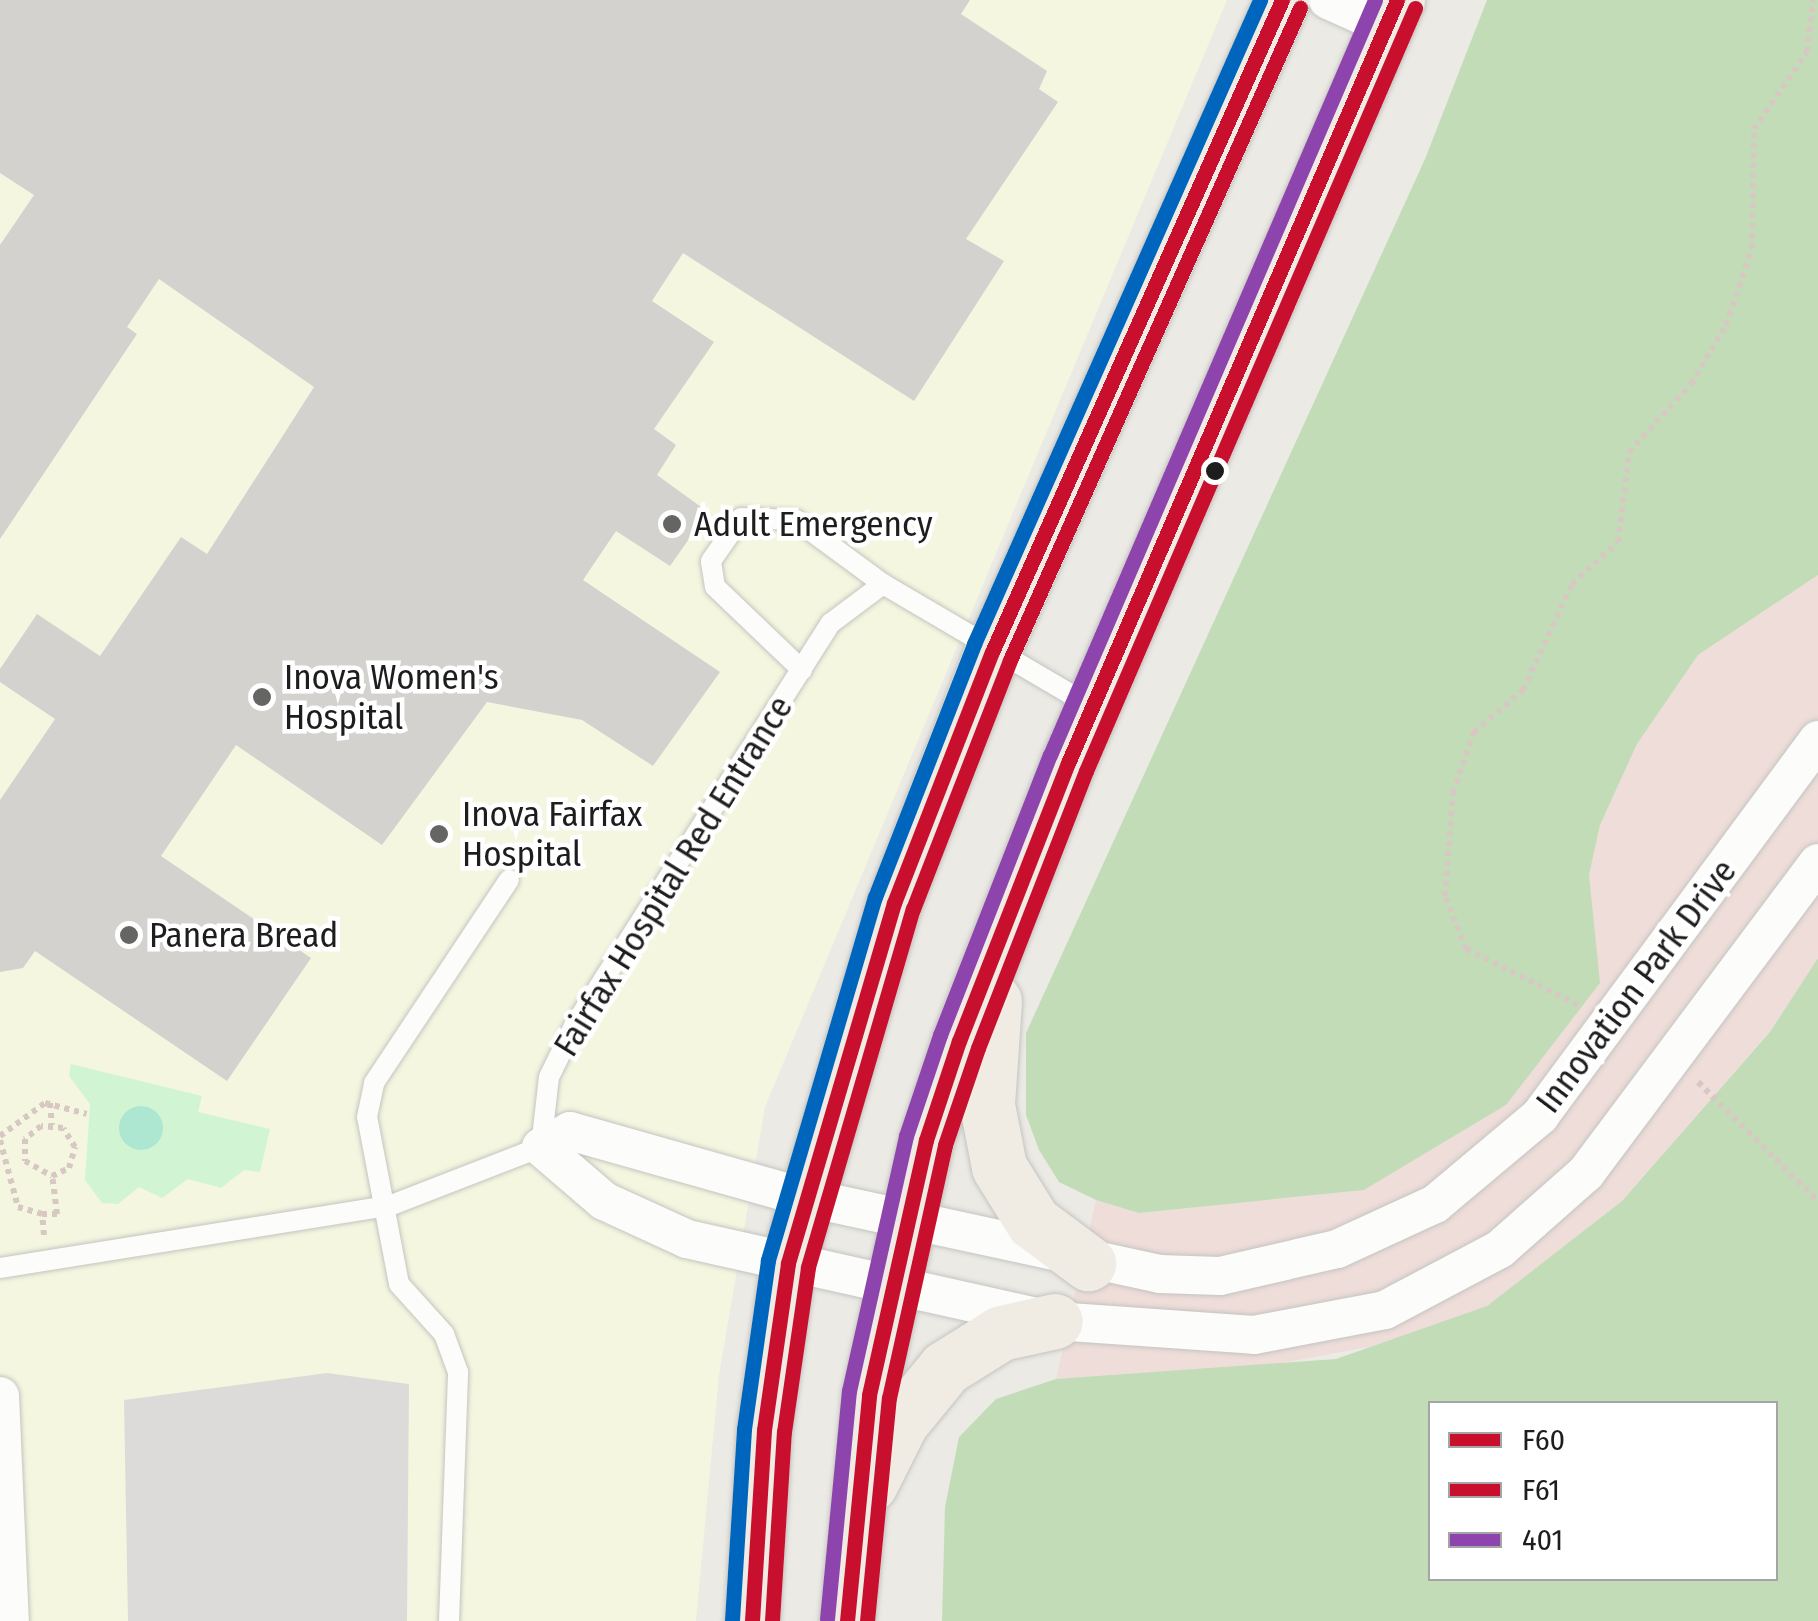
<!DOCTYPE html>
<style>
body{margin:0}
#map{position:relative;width:1818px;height:1621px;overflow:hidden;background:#ebeae5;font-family:"Fira Sans Condensed",sans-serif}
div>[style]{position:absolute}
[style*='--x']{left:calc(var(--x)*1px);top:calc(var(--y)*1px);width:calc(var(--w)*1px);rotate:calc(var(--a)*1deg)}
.commercial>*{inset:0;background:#eeddd9}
.education>*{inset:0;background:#f5f6df}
.forest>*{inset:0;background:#c3dcb8}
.park>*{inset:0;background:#d1f4d3}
.pitch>*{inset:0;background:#ade6d1}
.round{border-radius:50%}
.parking>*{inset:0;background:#dcdbd9}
.building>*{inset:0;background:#d3d2ce}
.path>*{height:6px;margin-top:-3px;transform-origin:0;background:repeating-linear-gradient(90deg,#d7c8c4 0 5px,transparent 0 10px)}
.roads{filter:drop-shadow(0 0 2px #c4c4c1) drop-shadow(0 0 2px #c4c4c1)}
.lane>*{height:20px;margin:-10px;padding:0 10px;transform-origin:10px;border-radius:10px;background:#fcfcfb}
.street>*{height:38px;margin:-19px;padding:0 19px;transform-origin:19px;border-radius:19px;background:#fcfcfb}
.primary>*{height:55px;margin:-27.5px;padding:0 27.5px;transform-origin:27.5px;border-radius:27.5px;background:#f0ece3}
.bus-1>*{height:15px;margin:-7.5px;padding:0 7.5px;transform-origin:7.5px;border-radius:7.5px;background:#c8102e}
.bus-2>*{height:15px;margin:-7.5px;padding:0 7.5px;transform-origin:7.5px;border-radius:7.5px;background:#c8102e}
.bus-3>*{height:15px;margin:-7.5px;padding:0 7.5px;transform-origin:7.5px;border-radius:7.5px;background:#8e44ad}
.bus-4>*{height:15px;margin:-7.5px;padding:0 7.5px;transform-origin:7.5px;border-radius:7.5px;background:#0065bd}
.dots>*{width:28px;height:28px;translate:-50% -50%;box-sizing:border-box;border:5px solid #fff;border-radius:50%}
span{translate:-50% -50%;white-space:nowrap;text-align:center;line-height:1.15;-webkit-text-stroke:9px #fff;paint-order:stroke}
.poi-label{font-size:35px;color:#1d1d1d}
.left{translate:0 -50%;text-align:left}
.street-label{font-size:35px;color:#1d1d1d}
.legend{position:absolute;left:1428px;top:1401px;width:350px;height:180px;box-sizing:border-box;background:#fff;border:2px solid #a5a5a5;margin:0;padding:12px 18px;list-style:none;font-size:30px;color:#1d1d1d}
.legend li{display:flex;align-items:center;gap:20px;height:50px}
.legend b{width:50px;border:2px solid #a5a5a5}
</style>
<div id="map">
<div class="commercial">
<i style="clip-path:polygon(1818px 575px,1818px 958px,1770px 1032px,1622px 1201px,1487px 1306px,1416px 1338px,1244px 1370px,1056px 1379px,1096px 1200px,1140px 1213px,1364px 1190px,1506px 1105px,1595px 953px,1589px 875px,1600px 825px,1637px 744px,1698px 655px)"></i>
</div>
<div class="education">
<i style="clip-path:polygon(0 0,1227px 0,765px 1107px,719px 1375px,696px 1621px,0 1621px)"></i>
</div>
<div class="forest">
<i style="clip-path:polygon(1487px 0,1818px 0,1818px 575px,1698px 655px,1637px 744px,1600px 825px,1589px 875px,1600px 983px,1506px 1105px,1364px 1190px,1139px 1213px,1096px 1200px,1059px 1182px,1039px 1150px,1026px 1115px,1026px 1033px,1425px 159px)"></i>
<i style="clip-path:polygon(evenodd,1818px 958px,1818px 1621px,942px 1621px,945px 1507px,959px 1437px,996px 1399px,1056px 1379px,1336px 1359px,1487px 1306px,1622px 1201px,1770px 1032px,1818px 958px,1430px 1404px,1776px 1404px,1776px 1578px,1430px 1578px,1430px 1404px)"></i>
</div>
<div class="park">
<i style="clip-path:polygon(71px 1064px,202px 1096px,198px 1112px,270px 1129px,260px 1172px,244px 1170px,221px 1188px,188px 1179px,162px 1198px,139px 1187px,118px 1204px,102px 1203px,85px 1180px,90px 1104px,69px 1076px)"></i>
</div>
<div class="pitch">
<i class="round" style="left:119px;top:1106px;width:44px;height:44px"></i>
</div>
<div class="parking">
<i style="clip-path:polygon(327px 1373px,409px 1384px,407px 1621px,128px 1621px,124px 1400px)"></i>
</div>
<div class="building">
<i style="clip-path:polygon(0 0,970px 0,961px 14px,1047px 71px,1039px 89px,1058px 102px,966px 239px,1004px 261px,914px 401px,683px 253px,652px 301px,714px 342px,654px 429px,676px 445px,657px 475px,708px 512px,670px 566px,616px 531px,583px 580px,720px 672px,653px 766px,582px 720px,487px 702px,382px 845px,236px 745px,161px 856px,311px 958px,227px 1081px,35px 951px,23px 968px,0 972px,0 800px,55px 719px,0 682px,0 669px,37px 614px,100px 656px,181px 537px,207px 554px,314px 387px,159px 279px,127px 327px,137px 334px,0 539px,0 245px,34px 195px,0 173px)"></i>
</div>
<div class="path">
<i style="--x:1578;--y:1005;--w:125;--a:-153.4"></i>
<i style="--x:1466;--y:949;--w:57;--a:-111.6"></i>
<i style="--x:1445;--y:896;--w:103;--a:-85.6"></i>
<i style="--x:1453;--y:793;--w:65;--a:-71"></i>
<i style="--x:1474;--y:732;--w:65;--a:-40.6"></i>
<i style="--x:1523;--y:690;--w:117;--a:-65.2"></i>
<i style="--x:1572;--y:584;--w:62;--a:-42.4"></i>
<i style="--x:1618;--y:542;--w:91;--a:-83"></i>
<i style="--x:1629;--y:452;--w:92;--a:-47.6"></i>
<i style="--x:1691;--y:384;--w:69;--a:-59.3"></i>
<i style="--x:1726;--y:325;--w:81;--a:-71.3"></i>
<i style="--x:1752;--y:248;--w:119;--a:-89"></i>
<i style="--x:1754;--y:129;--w:93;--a:-55.5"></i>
<i style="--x:1807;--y:52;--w:52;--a:-83.4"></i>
<i style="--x:1698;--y:1082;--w:169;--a:44.8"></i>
<i style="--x:50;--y:1103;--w:22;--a:85"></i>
<i style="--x:0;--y:1136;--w:56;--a:-36.3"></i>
<i style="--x:45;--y:1103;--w:43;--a:14.7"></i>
<i style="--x:0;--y:1140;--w:69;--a:75"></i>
<i style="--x:18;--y:1207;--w:25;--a:16"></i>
<i style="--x:44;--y:1235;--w:21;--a:-95"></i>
<i style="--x:42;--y:1214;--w:15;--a:0"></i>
<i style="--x:57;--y:1214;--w:38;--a:-97"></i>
<i style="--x:52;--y:1176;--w:19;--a:-25"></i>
<i style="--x:69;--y:1168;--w:22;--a:-74"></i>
<i style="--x:75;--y:1147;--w:22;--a:-122"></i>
<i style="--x:63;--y:1128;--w:22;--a:-175"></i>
<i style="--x:41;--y:1126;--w:21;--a:141"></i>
<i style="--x:25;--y:1139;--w:22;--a:90"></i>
<i style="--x:25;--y:1161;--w:31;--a:29"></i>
</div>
<div class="roads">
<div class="lane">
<i style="--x:802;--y:670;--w:120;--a:-136.3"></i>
<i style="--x:715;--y:587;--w:26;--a:-99"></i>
<i style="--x:711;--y:561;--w:52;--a:-55.1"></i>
<i style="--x:741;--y:518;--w:55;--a:2.1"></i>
<i style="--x:796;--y:520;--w:108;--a:36.3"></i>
<i style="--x:883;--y:584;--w:239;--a:30.4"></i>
<i style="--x:0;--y:1268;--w:394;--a:-9.1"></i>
<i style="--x:389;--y:1206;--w:163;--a:-21.2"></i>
<i style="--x:541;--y:1147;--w:70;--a:-83.5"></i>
<i style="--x:549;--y:1077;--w:57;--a:-63.9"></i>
<i style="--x:574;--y:1026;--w:478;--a:-57.5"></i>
<i style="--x:831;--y:623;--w:65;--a:-36.9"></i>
<i style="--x:449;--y:1621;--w:249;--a:-87.9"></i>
<i style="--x:458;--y:1372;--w:40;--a:-110.2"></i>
<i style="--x:444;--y:1334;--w:67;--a:-132"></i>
<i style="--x:399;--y:1284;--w:170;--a:-100.8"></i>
<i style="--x:367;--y:1117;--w:35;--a:-78"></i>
<i style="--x:374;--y:1083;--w:244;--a:-56.4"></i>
</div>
<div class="street">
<i style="--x:1328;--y:0;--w:64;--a:24.1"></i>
<i style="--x:1818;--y:740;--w:468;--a:126.5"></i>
<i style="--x:1540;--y:1116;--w:137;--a:140"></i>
<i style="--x:1435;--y:1204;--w:108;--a:155.3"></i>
<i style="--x:1337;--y:1249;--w:120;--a:167"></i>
<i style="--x:1220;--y:1276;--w:60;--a:-178.1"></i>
<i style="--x:1160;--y:1274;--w:365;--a:-167.8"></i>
<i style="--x:803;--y:1197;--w:242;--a:-164.2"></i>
<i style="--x:570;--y:1131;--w:33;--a:151"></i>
<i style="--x:541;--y:1147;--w:83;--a:40.6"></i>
<i style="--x:604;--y:1201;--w:91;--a:24.6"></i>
<i style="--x:687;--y:1239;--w:377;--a:12.6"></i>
<i style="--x:1055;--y:1321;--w:199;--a:4"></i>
<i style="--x:1254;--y:1335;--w:133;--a:-10.8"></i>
<i style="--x:1385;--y:1310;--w:130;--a:-27.9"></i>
<i style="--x:1500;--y:1249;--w:115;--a:-41.5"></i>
<i style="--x:1586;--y:1173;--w:387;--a:-53.2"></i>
<i style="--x:0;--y:1396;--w:225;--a:87.5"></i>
</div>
<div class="primary">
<i style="--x:994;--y:1001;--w:104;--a:93.9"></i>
<i style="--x:987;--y:1105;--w:63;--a:79"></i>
<i style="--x:999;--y:1167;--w:65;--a:58.3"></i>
<i style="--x:1033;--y:1222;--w:69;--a:36.7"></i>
<i style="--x:870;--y:1484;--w:69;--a:-63.4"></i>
<i style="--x:901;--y:1422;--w:70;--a:-50.8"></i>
<i style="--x:945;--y:1368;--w:66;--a:-32"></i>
<i style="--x:1001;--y:1333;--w:55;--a:-12.5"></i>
<i style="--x:752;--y:1621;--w:191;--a:-86.4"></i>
<i style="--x:764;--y:1430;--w:169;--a:-81.8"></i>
<i style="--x:788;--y:1263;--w:375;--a:-73.6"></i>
<i style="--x:894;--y:903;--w:269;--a:-68.7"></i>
<i style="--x:992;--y:652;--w:714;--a:-66.02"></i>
<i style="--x:847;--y:1621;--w:227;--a:-84.4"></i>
<i style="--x:869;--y:1395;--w:261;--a:-77.4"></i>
<i style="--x:926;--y:1140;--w:104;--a:-71.6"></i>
<i style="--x:959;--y:1041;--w:299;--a:-68.6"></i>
<i style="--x:1068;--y:763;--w:831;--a:-66.67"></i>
</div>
</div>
<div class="bus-1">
<i style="--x:752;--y:1621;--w:191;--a:-86.4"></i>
<i style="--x:764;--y:1430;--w:169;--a:-81.8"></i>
<i style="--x:788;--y:1263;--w:375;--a:-73.6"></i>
<i style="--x:894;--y:903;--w:269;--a:-68.7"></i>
<i style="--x:992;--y:652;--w:714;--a:-66.02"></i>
<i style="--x:847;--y:1621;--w:227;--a:-84.4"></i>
<i style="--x:869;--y:1395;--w:261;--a:-77.4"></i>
<i style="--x:926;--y:1140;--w:104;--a:-71.6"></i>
<i style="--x:959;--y:1041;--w:299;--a:-68.6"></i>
<i style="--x:1068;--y:763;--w:831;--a:-66.67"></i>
</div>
<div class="bus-2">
<i style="--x:772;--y:1621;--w:189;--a:-86.4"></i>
<i style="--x:784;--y:1432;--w:167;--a:-81.7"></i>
<i style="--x:808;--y:1267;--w:373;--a:-73.7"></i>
<i style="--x:913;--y:909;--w:267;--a:-68.7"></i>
<i style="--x:1010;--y:660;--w:714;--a:-66.02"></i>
<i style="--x:867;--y:1621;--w:224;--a:-84.4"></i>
<i style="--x:889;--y:1398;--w:259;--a:-77.5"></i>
<i style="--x:945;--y:1145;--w:102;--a:-71.2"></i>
<i style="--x:978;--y:1048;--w:297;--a:-68.7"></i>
<i style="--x:1086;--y:771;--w:831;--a:-66.67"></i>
</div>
<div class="bus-3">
<i style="--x:827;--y:1619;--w:229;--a:-84.5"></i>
<i style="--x:849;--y:1391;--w:261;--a:-77.4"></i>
<i style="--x:906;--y:1136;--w:107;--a:-71.4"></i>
<i style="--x:940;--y:1035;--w:301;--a:-68.6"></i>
<i style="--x:1050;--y:755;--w:822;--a:-66.71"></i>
</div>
<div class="bus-4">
<i style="--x:732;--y:1620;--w:191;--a:-86.4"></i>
<i style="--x:744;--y:1429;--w:171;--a:-81.9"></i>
<i style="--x:768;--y:1260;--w:378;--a:-73.6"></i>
<i style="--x:875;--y:897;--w:272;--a:-68.6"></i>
<i style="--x:974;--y:644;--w:705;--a:-66.05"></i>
</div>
<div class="dots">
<i style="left:1215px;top:471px;background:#1d1d1d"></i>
<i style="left:672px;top:524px;background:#656563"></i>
<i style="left:262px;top:697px;background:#656563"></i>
<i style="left:439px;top:834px;background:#656563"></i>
<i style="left:129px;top:935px;background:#656563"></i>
</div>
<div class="poi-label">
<span class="left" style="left:694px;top:524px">Adult Emergency</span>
<span class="left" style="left:284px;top:697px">Inova Women's<br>Hospital</span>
<span class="left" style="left:462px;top:834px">Inova Fairfax<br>Hospital</span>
<span class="left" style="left:149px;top:935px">Panera Bread</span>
</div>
<div class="street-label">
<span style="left:673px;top:876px;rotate:-58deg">Fairfax Hospital Red Entrance</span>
<span style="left:1636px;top:986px;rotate:-53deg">Innovation Park Drive</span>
</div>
<ul class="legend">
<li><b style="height:12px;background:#c8102e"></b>F60</li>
<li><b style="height:12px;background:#c8102e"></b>F61</li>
<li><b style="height:12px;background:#8e44ad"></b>401</li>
</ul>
</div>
